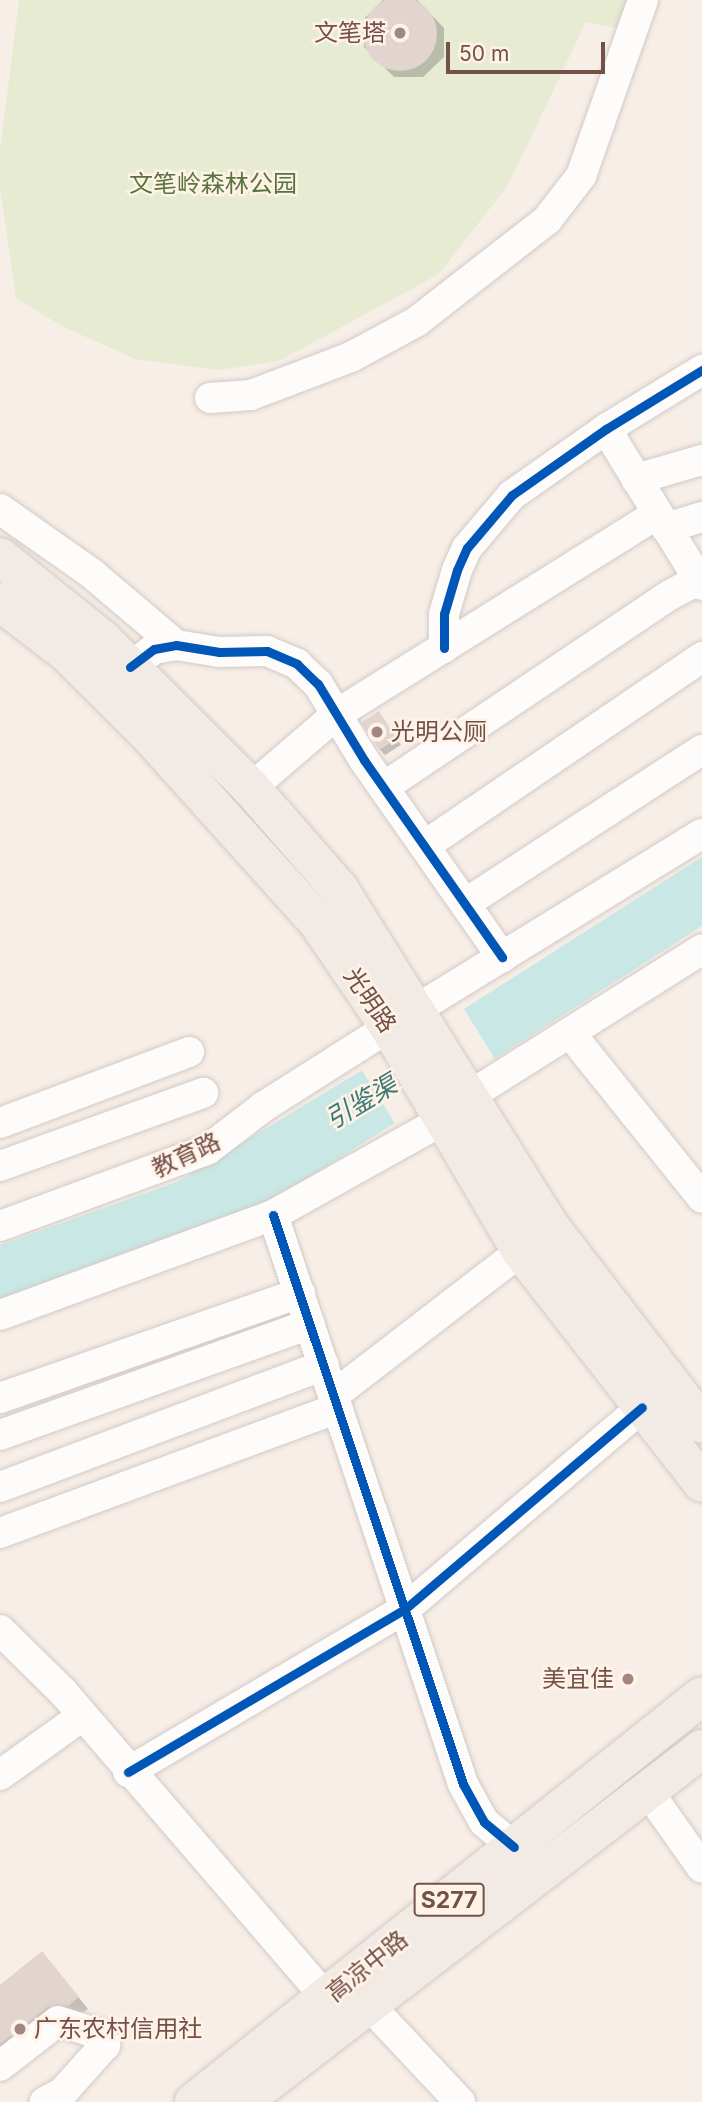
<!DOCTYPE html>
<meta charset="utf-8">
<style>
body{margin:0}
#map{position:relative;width:702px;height:2102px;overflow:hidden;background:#f6eee7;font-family:Inter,"Noto Sans SC",sans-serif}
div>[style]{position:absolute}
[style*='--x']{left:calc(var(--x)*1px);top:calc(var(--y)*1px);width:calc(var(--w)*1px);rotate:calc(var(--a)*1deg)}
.green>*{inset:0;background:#e6ebd2}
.water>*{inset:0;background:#c9e8e5}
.pier>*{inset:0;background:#f6eee7;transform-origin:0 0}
.shadow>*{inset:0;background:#0003}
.building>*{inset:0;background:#e2d5cf;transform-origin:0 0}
.round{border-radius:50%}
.roads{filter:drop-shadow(0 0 2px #d4c9c5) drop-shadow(0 0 2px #d4c9c5)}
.minor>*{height:30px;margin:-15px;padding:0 15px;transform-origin:15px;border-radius:15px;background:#fefcfb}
.major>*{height:38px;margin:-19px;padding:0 19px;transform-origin:19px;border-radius:19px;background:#f2eae4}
.cycleway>*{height:9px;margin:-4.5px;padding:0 4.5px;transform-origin:4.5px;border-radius:4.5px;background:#0057b8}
.dots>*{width:19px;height:19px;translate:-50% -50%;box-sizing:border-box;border:4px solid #fff2e7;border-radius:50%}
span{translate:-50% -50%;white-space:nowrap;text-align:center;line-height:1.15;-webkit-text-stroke:5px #fff2e7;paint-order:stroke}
.shield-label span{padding:2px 5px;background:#fff2e7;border:2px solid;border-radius:5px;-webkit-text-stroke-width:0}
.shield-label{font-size:23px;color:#735048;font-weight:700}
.poi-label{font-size:24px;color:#735048}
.right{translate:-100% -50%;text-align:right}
.left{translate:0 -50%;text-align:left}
.park-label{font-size:24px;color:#57743d}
.street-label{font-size:24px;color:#735048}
.water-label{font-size:26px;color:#3c7979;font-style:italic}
.scale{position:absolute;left:446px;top:42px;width:159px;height:32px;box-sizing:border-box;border:4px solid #735048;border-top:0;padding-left:9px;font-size:21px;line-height:24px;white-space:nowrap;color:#735048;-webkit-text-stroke:5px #fff2e7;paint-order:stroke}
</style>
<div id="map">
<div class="green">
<i style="clip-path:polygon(19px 0,630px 0,619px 29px,586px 22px,508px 185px,439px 274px,279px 361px,218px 370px,135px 359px,62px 326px,16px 298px,0 188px,0 151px)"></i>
</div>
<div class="water">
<i style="clip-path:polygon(702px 857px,702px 926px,318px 1172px,253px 1210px,0 1304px,0 1245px,177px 1182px,470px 1005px)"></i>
</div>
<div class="pier">
<i style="left:462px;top:1006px;width:66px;height:119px;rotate:58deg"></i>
</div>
<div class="shadow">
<i style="clip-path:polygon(383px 0,417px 0,444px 28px,444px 57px,423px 77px,394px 77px,364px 47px,365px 18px)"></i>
<i style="clip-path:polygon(379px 713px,401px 745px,385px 755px,380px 750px)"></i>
<i style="clip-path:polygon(52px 1964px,88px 2009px,0 2063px,0 1987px)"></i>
</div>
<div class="building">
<i class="round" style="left:363px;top:-3px;width:74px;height:74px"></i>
<i style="left:379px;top:711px;width:33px;height:21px;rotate:57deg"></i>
<i style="clip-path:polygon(42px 1951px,79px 1997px,68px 2006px,48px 2007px,0 2044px,0 1985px)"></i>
</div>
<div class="roads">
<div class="minor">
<i style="--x:210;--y:398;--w:41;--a:-4.2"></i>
<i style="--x:251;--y:395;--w:107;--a:-20.8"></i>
<i style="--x:351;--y:357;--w:74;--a:-28.3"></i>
<i style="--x:416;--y:322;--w:166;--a:-37.9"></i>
<i style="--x:547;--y:220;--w:56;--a:-52.3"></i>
<i style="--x:581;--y:176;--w:187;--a:-70.6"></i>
<i style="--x:606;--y:429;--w:183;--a:58.4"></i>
<i style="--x:636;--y:479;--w:69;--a:-16.1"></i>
<i style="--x:0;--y:509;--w:111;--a:35.1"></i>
<i style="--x:91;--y:573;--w:111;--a:40.3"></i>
<i style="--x:666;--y:528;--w:38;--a:-17"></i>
<i style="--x:444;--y:648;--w:34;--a:-90"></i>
<i style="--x:444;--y:614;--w:46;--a:-73.5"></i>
<i style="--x:457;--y:570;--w:24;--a:-66"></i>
<i style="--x:467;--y:548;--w:70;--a:-49.7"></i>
<i style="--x:512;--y:495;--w:115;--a:-35.1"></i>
<i style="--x:606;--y:429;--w:113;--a:-31.6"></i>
<i style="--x:130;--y:667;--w:30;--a:-37"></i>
<i style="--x:154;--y:649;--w:22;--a:-10"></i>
<i style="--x:176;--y:645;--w:44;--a:9.2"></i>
<i style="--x:219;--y:652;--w:48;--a:-1.2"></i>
<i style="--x:267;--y:651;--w:33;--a:23"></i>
<i style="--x:297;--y:664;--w:29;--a:44"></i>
<i style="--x:318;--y:684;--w:89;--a:58.8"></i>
<i style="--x:364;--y:760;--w:241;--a:55"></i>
<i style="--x:384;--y:787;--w:344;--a:-33.9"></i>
<i style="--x:670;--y:595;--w:36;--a:-28"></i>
<i style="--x:251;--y:788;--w:113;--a:-40.7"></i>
<i style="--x:337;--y:714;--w:377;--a:-32"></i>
<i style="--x:427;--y:844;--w:333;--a:-34.2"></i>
<i style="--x:466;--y:903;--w:281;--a:-33"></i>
<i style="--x:417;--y:1009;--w:334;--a:-31.6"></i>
<i style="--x:570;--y:1033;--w:211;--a:51.3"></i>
<i style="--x:469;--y:1096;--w:275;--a:-32.2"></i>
<i style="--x:0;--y:1123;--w:202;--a:-20.6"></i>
<i style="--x:0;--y:1166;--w:216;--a:-19.8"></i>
<i style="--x:273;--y:1215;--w:600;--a:71.53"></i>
<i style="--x:463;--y:1784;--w:43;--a:61.1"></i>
<i style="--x:484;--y:1822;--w:39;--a:40"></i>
<i style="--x:0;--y:1226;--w:221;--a:-20.2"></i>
<i style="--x:207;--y:1150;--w:71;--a:-37.5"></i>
<i style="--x:263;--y:1107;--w:149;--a:-32.4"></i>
<i style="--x:0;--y:1315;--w:291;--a:-20.1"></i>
<i style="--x:273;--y:1215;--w:195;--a:-29.2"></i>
<i style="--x:334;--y:1395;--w:236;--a:-37.6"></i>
<i style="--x:0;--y:1398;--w:318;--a:-19.3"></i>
<i style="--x:0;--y:1435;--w:329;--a:-19.7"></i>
<i style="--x:0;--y:1487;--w:346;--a:-20.6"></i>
<i style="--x:0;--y:1533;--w:360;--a:-20.3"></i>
<i style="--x:0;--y:1630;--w:88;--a:44.5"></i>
<i style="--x:63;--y:1692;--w:403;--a:49.3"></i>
<i style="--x:128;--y:1772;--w:321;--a:-30.5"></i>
<i style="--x:405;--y:1609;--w:311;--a:-40.4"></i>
<i style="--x:0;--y:1775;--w:101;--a:-35.7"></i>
<i style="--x:647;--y:1790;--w:95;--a:54.8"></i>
<i style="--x:369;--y:2005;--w:133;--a:46.8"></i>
<i style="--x:0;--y:2066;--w:73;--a:-37.8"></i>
<i style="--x:58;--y:2021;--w:43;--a:17.6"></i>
<i style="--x:99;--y:2034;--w:13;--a:61"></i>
<i style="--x:105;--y:2045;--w:63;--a:131.8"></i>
<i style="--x:63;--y:2092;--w:21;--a:151"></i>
</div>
<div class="major">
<i style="--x:0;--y:557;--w:131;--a:38.8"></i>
<i style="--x:102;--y:639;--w:211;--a:45"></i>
<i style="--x:251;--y:788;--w:134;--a:48.9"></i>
<i style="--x:339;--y:889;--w:400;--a:58"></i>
<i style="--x:551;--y:1228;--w:247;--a:52.4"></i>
<i style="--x:0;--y:602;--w:84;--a:37.3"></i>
<i style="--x:67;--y:653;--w:120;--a:45"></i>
<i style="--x:152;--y:738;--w:246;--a:48"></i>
<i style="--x:317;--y:921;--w:128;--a:55.8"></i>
<i style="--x:389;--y:1027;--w:260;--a:59.5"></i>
<i style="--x:521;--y:1251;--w:294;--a:52"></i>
<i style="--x:194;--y:2102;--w:650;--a:-38.63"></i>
<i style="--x:242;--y:2102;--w:580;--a:-37.5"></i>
</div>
</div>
<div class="cycleway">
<i style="--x:444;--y:648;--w:34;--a:-90"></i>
<i style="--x:444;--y:614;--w:46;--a:-73.5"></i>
<i style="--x:457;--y:570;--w:24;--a:-66"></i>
<i style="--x:467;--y:548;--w:70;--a:-49.7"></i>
<i style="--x:512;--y:495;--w:115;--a:-35.1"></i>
<i style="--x:606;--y:429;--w:113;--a:-31.6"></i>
<i style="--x:130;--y:667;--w:30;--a:-37"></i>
<i style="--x:154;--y:649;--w:22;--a:-10"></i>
<i style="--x:176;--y:645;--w:44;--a:9.2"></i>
<i style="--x:219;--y:652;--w:48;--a:-1.2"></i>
<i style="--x:267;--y:651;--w:33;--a:23"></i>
<i style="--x:297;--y:664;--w:29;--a:44"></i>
<i style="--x:318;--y:684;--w:89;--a:58.8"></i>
<i style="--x:364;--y:760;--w:241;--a:55"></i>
<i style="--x:273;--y:1215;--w:600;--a:71.53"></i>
<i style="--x:463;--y:1784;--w:43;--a:61.1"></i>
<i style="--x:484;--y:1822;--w:39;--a:40"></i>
<i style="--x:128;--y:1772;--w:321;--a:-30.5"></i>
<i style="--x:405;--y:1609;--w:311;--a:-40.4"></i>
</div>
<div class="dots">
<i style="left:400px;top:33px;background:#a18780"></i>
<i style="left:377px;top:732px;background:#a18780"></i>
<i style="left:628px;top:1679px;background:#a18780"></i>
<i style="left:20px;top:2029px;background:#a18780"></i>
</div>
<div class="shield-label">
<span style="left:449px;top:1900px">S277</span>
</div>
<div class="poi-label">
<span class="right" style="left:386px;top:33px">文笔塔</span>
<span class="left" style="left:391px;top:732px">光明公厕</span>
<span class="right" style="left:614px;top:1679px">美宜佳</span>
<span class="left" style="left:34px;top:2029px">广东农村信用社</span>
</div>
<div class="park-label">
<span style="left:213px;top:184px">文笔岭森林公园</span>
</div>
<div class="street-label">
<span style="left:370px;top:1000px;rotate:56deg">光明路</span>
<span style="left:186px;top:1155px;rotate:-25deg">教育路</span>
<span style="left:367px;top:1966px;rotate:-39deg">高凉中路</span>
</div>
<div class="water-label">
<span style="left:361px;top:1102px;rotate:-31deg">引鉴渠</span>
</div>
<div class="scale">50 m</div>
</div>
